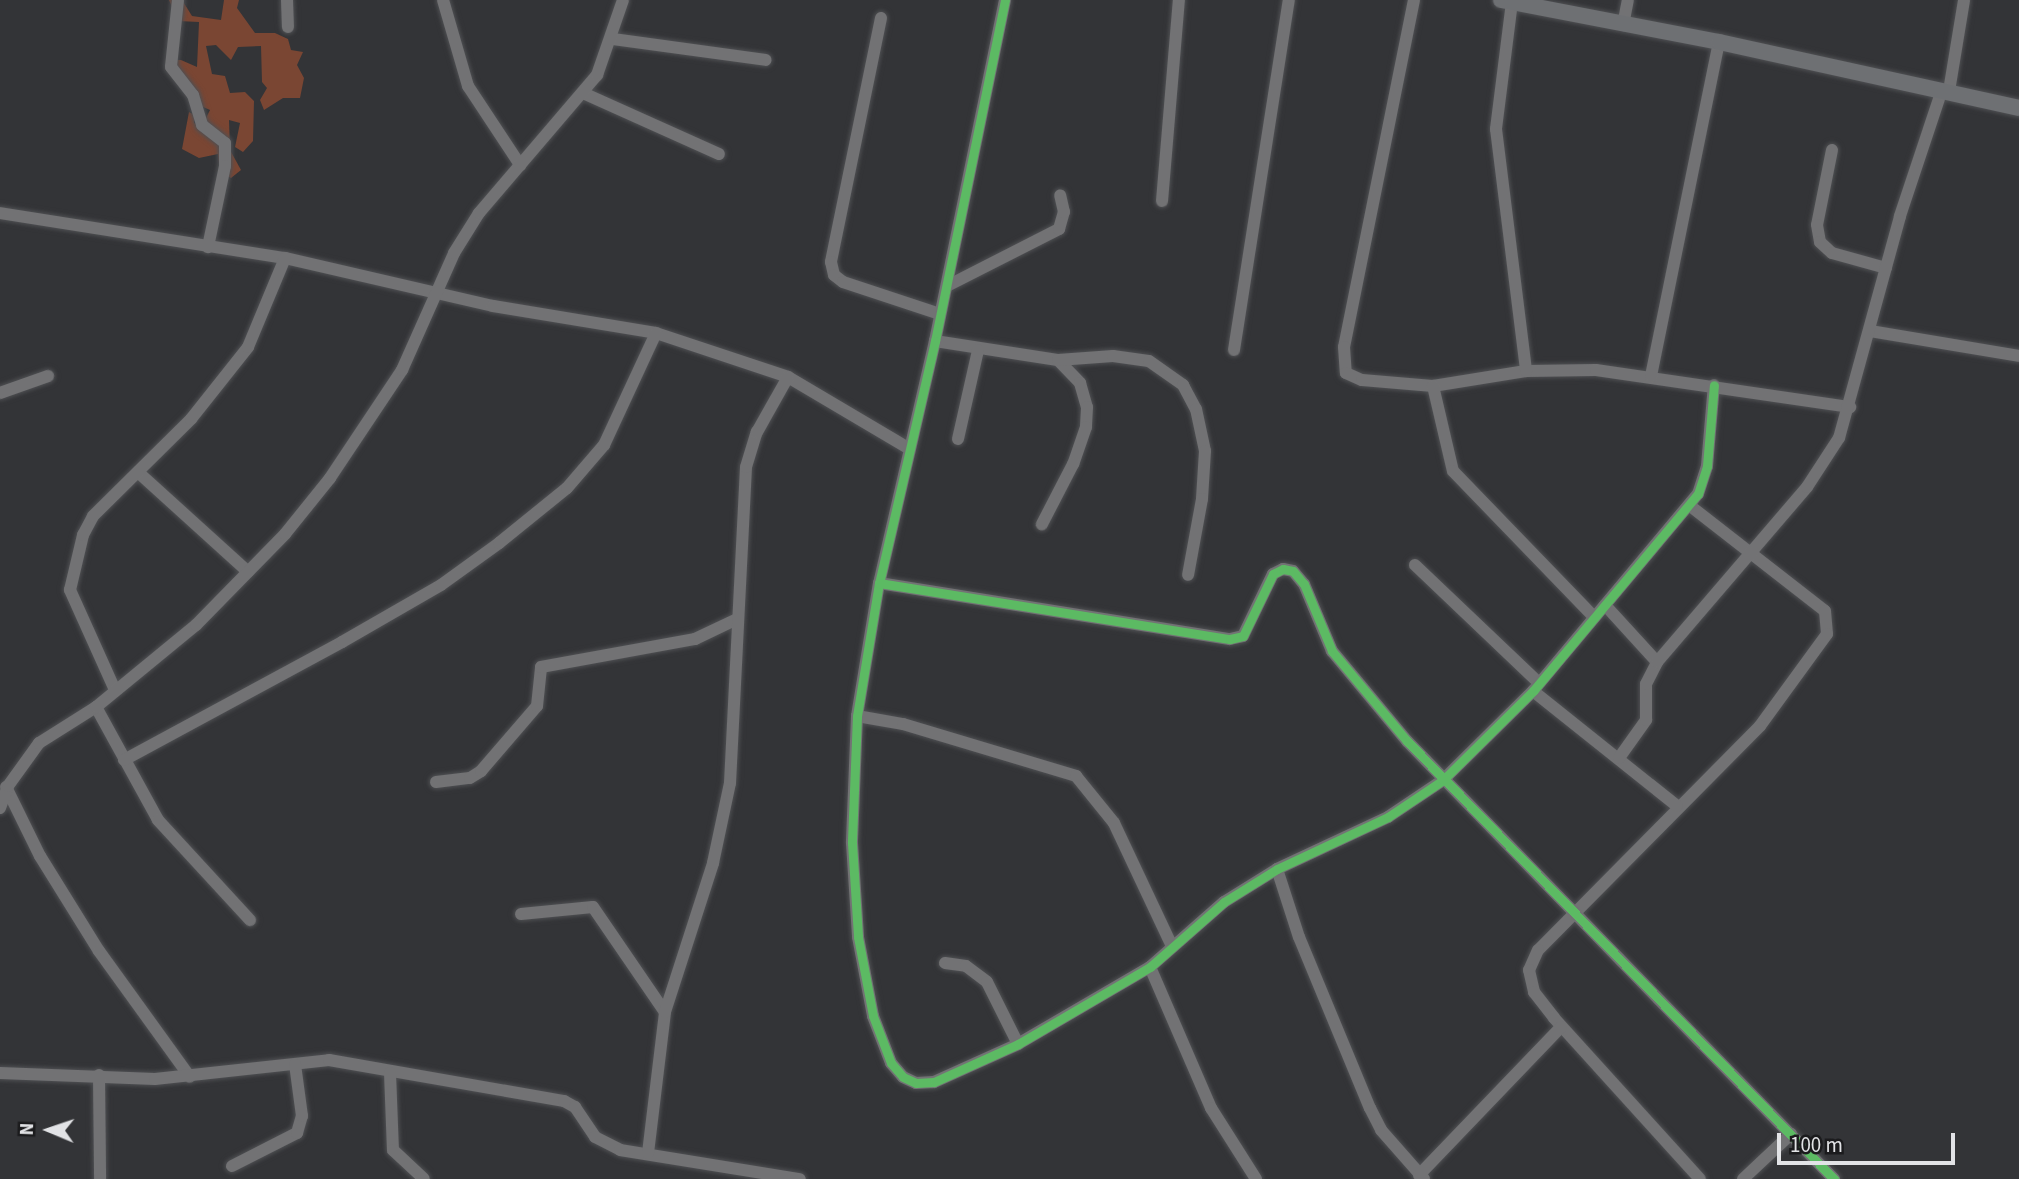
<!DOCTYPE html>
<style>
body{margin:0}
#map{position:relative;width:2019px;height:1179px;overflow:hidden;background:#333437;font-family:"Source Sans 3",sans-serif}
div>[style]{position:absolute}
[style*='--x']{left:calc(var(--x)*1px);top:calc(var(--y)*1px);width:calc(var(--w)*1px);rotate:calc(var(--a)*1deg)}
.forest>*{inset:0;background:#7a4633}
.roads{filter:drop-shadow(0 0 2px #4f5053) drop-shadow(0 0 2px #4f5053)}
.street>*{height:12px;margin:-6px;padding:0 6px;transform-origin:6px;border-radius:6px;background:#727274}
.secondary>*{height:16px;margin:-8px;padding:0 8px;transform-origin:8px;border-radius:8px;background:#6e7073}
.cycleway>*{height:9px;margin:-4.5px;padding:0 4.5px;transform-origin:4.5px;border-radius:4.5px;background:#5cba63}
span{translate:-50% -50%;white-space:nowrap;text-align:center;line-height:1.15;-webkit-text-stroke:5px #1b1b1d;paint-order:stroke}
.north{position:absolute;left:14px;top:1095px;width:70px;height:70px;-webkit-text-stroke:5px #1b1b1d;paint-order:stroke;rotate:272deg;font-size:19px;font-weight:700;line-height:28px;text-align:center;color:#e2e3e6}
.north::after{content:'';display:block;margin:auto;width:24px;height:32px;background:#e2e3e6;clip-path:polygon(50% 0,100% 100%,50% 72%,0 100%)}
.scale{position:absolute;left:1777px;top:1133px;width:178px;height:32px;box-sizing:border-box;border:4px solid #e2e3e6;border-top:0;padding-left:9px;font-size:21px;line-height:24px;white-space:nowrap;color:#e2e3e6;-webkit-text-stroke:5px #1b1b1d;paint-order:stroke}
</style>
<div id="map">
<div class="forest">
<i style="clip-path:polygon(169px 0,182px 0,192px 16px,221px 20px,224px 0,239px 0,237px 8px,255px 33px,275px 33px,288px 39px,291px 50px,303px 52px,297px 65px,304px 78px,300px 98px,283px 98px,264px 110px,260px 100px,267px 88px,262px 82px,261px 46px,238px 47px,231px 60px,216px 45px,206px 46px,212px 74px,225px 76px,230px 93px,245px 92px,254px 101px,253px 141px,243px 152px,235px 147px,240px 123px,229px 120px,230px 150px,241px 170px,231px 178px,220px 172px,218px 154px,199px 158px,182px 149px,189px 112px,194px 115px,194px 123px,202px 126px,210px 110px,194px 103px,168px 67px,173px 60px,181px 60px,197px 67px,199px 22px,178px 21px)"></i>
</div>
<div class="roads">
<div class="street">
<i style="--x:178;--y:0;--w:67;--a:96"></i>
<i style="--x:171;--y:67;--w:36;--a:52"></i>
<i style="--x:193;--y:95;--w:31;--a:73"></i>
<i style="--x:202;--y:125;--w:29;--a:38"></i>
<i style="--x:225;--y:143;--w:23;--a:90"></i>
<i style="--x:225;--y:166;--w:83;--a:101.9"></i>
<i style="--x:287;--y:0;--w:27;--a:88"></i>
<i style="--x:443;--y:0;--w:90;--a:73.8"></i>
<i style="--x:468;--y:86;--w:95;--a:56.6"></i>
<i style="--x:1005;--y:0;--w:348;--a:101.6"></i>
<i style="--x:935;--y:341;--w:248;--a:103"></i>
<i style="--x:879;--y:583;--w:135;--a:99.4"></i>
<i style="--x:857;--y:716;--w:127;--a:92.3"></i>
<i style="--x:852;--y:843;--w:94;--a:86.3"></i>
<i style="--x:858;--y:937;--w:80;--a:79.2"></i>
<i style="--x:873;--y:1016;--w:50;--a:69"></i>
<i style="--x:891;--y:1063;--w:18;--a:49"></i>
<i style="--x:903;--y:1077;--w:14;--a:25"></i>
<i style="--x:916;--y:1083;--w:18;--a:-3"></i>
<i style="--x:934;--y:1082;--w:92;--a:-24.3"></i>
<i style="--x:1018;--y:1044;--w:153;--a:-30.3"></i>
<i style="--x:1150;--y:967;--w:98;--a:-41.3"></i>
<i style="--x:1224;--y:902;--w:62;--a:-31.9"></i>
<i style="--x:1277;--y:869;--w:123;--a:-25.1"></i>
<i style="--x:1388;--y:817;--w:66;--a:-33.9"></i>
<i style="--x:1443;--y:780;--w:127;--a:-44.7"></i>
<i style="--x:1533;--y:691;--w:257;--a:-50.1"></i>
<i style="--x:1698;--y:494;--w:29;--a:-72"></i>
<i style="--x:1707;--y:466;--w:81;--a:-85.1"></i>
<i style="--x:1414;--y:0;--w:354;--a:101.4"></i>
<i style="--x:1344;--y:347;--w:26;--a:86"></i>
<i style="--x:1346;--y:373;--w:17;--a:24"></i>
<i style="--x:1362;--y:380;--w:71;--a:4.8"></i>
<i style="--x:1433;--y:386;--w:94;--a:-9.2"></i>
<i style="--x:1526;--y:371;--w:70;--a:-0.8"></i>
<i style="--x:1596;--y:370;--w:257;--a:8.3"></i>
<i style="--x:1512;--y:2;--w:128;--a:97.2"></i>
<i style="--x:1496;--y:129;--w:244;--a:82.9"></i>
<i style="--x:881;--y:18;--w:249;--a:101.6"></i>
<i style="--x:831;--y:262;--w:13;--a:77"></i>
<i style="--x:834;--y:275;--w:11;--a:38"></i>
<i style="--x:843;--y:282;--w:102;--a:18.3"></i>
<i style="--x:1623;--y:25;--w:25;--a:-79"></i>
<i style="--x:613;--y:39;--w:154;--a:7.8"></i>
<i style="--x:1949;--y:91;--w:92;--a:-80.6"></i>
<i style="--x:583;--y:93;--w:149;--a:24.2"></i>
<i style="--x:1832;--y:150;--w:76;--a:101.3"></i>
<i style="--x:1817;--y:225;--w:17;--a:80"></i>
<i style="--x:1820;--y:242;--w:16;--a:43"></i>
<i style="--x:1832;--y:253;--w:56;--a:15.5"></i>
<i style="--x:1162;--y:201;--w:202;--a:-85.2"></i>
<i style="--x:0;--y:213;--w:289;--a:9"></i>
<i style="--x:285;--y:258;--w:213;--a:13"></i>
<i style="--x:493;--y:306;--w:165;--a:9.4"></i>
<i style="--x:656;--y:333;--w:139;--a:18.4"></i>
<i style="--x:788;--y:377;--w:139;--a:30.6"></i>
<i style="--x:947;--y:286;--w:126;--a:-27"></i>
<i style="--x:1059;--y:229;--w:18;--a:-74"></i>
<i style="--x:1064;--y:212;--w:17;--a:-103"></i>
<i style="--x:1870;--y:331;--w:151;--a:9.5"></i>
<i style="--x:935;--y:341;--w:124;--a:8.8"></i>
<i style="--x:1058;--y:360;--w:32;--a:46"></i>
<i style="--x:1080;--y:383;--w:25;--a:74"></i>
<i style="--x:1087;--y:407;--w:20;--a:93"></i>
<i style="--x:1086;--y:427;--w:39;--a:109"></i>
<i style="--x:1073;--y:464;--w:68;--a:117.3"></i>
<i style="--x:1234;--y:350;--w:354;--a:-81.1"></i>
<i style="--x:1058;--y:360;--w:55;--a:-4.2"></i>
<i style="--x:1113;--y:356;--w:36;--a:8"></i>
<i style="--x:1149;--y:361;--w:42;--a:35.2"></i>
<i style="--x:1183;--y:385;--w:27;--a:62"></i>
<i style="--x:1196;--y:409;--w:43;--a:77.9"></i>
<i style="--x:1205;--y:451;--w:48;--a:93.6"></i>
<i style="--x:1202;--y:499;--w:77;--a:100.4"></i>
<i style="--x:1651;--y:376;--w:341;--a:-78.5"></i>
<i style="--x:1433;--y:386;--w:87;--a:76.8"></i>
<i style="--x:1453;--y:471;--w:203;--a:46"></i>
<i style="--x:0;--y:393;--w:51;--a:-19.5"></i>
<i style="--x:958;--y:439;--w:91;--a:-77.3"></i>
<i style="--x:139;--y:473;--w:147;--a:42.2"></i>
<i style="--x:1689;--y:505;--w:172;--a:37.9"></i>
<i style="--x:1825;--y:611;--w:23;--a:85"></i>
<i style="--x:1827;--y:634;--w:114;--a:126.1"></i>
<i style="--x:1760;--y:726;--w:315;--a:134.7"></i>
<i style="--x:1538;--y:950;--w:22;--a:114"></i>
<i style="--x:1529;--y:970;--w:23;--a:77"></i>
<i style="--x:1534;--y:992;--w:33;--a:52"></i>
<i style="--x:1554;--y:1018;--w:217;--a:47.8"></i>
<i style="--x:1415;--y:565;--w:171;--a:43.6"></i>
<i style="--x:879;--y:583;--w:355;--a:9.1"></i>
<i style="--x:1230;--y:639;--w:13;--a:-13"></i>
<i style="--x:1243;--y:636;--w:69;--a:-64.2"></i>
<i style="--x:1273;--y:574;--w:11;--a:-27"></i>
<i style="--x:1283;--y:569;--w:10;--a:11"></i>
<i style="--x:1293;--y:571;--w:17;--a:50"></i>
<i style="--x:1304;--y:584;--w:73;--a:67.3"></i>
<i style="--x:1332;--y:651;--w:117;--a:50.2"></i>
<i style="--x:1407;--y:741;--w:612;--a:45.73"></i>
<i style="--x:1605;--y:605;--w:77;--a:47.6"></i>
<i style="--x:115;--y:690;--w:110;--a:-114.2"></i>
<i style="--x:70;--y:590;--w:57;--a:-76.7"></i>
<i style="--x:83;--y:535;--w:21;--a:-62"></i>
<i style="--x:93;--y:516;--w:138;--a:-44.7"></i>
<i style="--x:191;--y:419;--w:92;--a:-51.6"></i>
<i style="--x:248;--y:347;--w:96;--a:-67.4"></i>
<i style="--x:1533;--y:691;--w:184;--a:38.6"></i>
<i style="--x:96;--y:707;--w:129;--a:61.2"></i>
<i style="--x:158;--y:820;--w:136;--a:47.4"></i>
<i style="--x:857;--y:716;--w:47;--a:9.9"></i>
<i style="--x:903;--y:724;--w:181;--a:16.7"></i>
<i style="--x:1076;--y:776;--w:60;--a:51"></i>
<i style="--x:1114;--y:823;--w:134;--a:64.8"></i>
<i style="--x:1619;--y:758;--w:47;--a:-54.6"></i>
<i style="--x:1646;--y:720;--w:36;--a:-90"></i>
<i style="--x:1646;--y:684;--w:25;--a:-63"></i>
<i style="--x:1657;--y:662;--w:230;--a:-49.4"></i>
<i style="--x:1807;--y:487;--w:59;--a:-56.9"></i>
<i style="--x:1839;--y:438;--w:230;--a:-74.6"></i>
<i style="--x:1900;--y:216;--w:133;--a:-71.6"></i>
<i style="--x:124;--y:760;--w:248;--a:-28.4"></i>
<i style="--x:342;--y:642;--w:114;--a:-29.9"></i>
<i style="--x:441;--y:585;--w:72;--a:-35.9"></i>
<i style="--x:499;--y:543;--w:87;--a:-39"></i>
<i style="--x:567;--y:488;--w:57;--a:-49.3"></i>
<i style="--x:604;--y:445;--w:123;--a:-65.1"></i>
<i style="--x:436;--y:782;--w:34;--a:-7"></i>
<i style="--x:470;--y:778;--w:13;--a:-32"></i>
<i style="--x:481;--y:771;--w:86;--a:-49.3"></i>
<i style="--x:537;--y:706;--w:39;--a:-84"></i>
<i style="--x:541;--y:667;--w:157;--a:-10.3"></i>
<i style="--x:695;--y:639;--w:44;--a:-25.4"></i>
<i style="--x:6;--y:787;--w:77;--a:63.8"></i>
<i style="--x:40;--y:856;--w:112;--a:58.2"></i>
<i style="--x:99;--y:951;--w:155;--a:54.2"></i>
<i style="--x:0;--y:808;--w:23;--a:-70"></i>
<i style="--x:8;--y:786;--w:53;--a:-54.2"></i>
<i style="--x:39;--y:743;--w:67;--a:-32.3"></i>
<i style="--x:96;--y:707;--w:129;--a:-39.4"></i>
<i style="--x:196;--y:625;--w:127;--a:-45.6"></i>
<i style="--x:285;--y:534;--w:72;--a:-51.2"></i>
<i style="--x:330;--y:478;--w:130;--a:-56.3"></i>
<i style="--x:402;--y:370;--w:128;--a:-66"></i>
<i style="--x:454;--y:253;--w:47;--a:-58"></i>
<i style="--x:479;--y:213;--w:182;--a:-49.5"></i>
<i style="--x:597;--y:75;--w:79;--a:-70.9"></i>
<i style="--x:1277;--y:869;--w:71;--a:72.1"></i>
<i style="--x:1299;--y:937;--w:185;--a:67.5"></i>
<i style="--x:1370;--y:1108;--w:25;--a:63"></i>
<i style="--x:1381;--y:1130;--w:65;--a:48.7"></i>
<i style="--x:521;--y:914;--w:72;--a:-5.6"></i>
<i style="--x:593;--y:907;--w:127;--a:55.6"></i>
<i style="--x:945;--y:963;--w:21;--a:8"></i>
<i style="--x:966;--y:966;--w:26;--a:37"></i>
<i style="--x:987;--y:982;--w:69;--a:63.4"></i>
<i style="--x:1150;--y:967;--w:154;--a:66.6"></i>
<i style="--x:1211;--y:1108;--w:84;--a:57.6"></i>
<i style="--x:0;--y:1073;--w:155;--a:2.2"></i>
<i style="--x:155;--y:1079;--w:175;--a:-6.2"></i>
<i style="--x:329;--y:1060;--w:239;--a:9.9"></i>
<i style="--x:564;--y:1101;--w:13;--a:29"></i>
<i style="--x:575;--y:1107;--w:36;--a:56"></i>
<i style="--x:595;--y:1137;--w:28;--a:27"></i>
<i style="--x:620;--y:1150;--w:182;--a:9.2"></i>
<i style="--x:390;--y:1073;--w:77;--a:87.8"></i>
<i style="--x:393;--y:1150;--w:42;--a:43.1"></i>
<i style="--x:99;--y:1075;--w:104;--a:89.4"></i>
<i style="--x:648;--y:1153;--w:142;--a:-83.1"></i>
<i style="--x:665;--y:1012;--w:157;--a:-72.1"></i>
<i style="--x:713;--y:863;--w:82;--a:-78"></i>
<i style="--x:730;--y:783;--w:316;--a:-87.1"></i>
<i style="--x:746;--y:467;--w:37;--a:-73"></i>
<i style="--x:757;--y:432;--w:63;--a:-60.6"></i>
<i style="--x:232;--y:1166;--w:73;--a:-26.9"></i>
<i style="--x:297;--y:1133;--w:18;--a:-74"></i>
<i style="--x:302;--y:1116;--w:52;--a:-97.7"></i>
<i style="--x:1419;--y:1175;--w:205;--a:-46.2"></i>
<i style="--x:1743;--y:1179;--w:66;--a:-43.2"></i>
</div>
<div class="secondary">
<i style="--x:1501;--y:0;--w:222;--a:10.9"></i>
<i style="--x:1719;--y:42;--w:307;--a:12.4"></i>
</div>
</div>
<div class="cycleway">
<i style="--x:1005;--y:0;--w:348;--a:101.6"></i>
<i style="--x:935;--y:341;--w:248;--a:103"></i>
<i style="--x:879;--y:583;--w:135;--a:99.4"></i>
<i style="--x:857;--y:716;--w:127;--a:92.3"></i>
<i style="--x:852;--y:843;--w:94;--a:86.3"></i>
<i style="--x:858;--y:937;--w:80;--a:79.2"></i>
<i style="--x:873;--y:1016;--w:50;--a:69"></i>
<i style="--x:891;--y:1063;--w:18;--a:49"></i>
<i style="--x:903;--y:1077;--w:14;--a:25"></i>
<i style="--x:916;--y:1083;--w:18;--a:-3"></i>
<i style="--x:934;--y:1082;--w:92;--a:-24.3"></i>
<i style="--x:1018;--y:1044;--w:153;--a:-30.3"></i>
<i style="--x:1150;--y:967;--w:98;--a:-41.3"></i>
<i style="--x:1224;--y:902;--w:62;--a:-31.9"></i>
<i style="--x:1277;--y:869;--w:123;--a:-25.1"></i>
<i style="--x:1388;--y:817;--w:66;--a:-33.9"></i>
<i style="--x:1443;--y:780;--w:127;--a:-44.7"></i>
<i style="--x:1533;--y:691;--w:257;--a:-50.1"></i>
<i style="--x:1698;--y:494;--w:29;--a:-72"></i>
<i style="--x:1707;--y:466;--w:81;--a:-85.1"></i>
<i style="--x:879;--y:583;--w:355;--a:9.1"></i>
<i style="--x:1230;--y:639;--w:13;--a:-13"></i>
<i style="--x:1243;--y:636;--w:69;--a:-64.2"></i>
<i style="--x:1273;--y:574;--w:11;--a:-27"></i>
<i style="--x:1283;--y:569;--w:10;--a:11"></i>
<i style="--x:1293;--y:571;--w:17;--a:50"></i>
<i style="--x:1304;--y:584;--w:73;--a:67.3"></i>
<i style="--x:1332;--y:651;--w:117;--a:50.2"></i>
<i style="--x:1407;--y:741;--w:612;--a:45.73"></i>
</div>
<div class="north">N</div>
<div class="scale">100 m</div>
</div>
